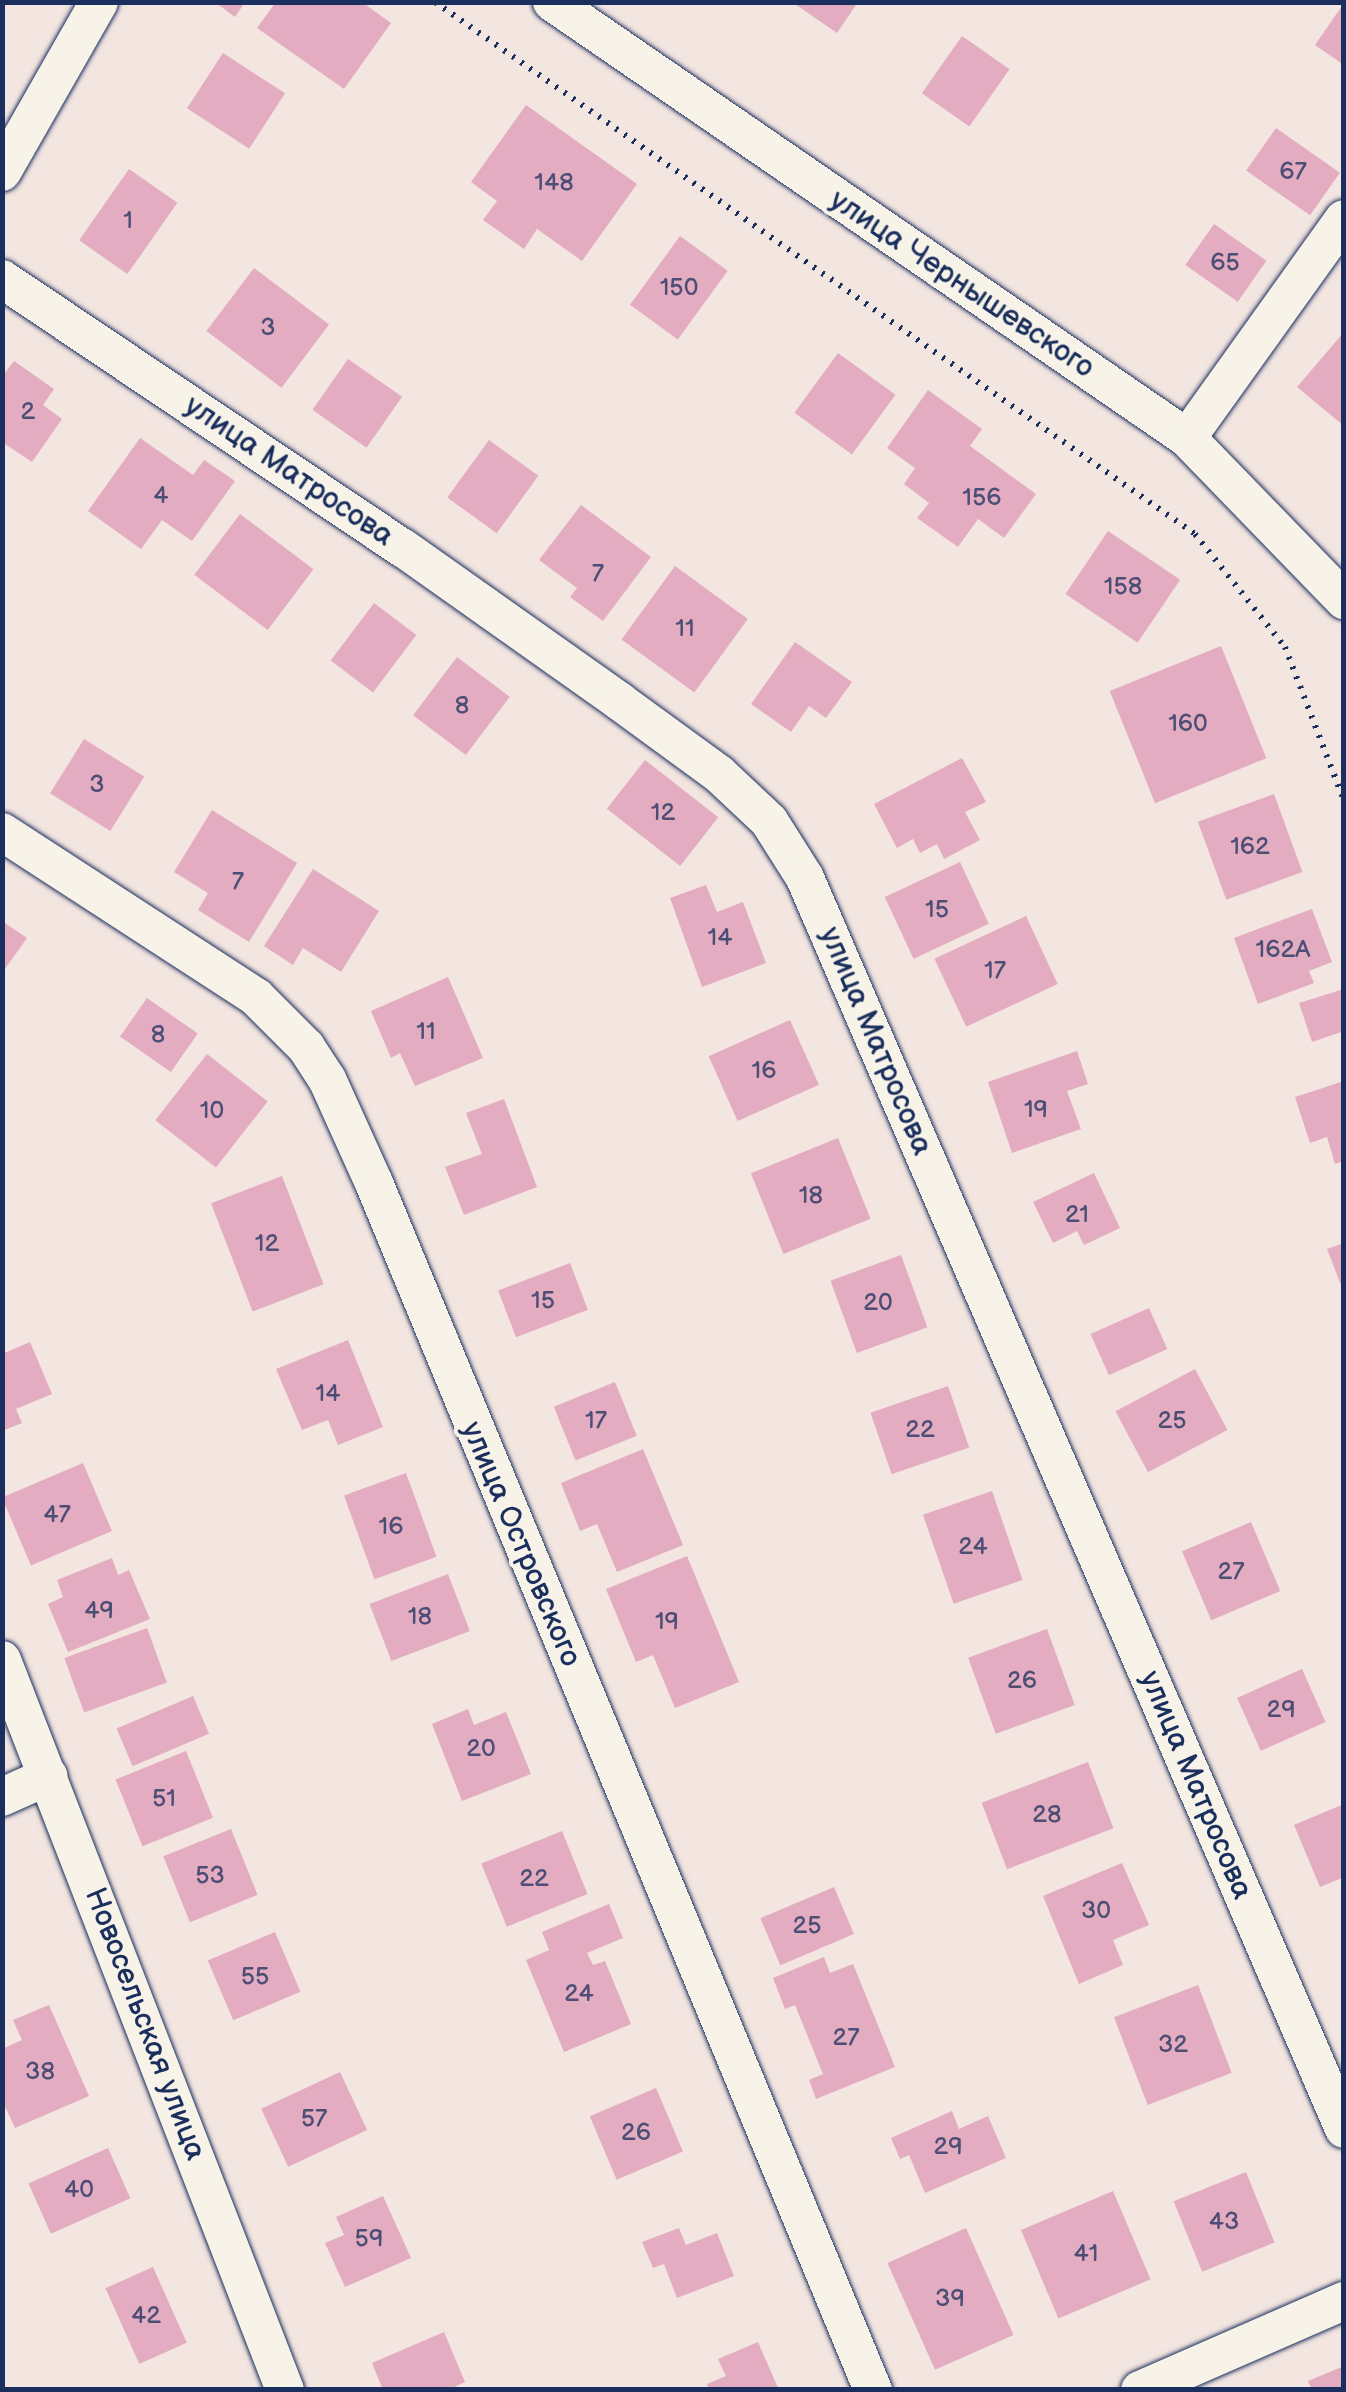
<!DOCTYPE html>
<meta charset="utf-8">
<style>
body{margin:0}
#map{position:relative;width:1346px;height:2392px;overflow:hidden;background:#f3e5e0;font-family:"Balsamiq Sans",sans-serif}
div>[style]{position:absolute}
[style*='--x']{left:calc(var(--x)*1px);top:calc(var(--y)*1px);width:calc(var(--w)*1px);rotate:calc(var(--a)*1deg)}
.building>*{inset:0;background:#e4acc0;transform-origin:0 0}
.path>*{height:6px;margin-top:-3px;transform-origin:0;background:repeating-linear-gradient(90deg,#1b2f5e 0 2.5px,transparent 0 10.5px)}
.roads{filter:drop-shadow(0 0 2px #1b2f5e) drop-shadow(0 0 2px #1b2f5e)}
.minor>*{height:38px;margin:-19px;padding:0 19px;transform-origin:19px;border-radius:19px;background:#f7f3e8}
span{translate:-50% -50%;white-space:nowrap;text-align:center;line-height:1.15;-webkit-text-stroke:8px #f7f3e8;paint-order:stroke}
.number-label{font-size:25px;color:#4d4e76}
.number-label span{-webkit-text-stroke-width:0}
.street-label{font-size:30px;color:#1b2f5e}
.frame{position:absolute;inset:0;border:5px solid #1b2f5e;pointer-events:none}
</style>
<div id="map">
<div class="building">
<i style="clip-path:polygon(215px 2px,245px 2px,235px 17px)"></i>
<i style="clip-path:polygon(276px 2px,362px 2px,391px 23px,344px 89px,257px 28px)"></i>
<i style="clip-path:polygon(792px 2px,858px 2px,837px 33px)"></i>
<i style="clip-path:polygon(1344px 3px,1344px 65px,1315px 45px)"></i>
<i style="left:962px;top:36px;width:58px;height:70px;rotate:35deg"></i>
<i style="left:223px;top:53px;width:74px;height:66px;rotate:33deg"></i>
<i style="clip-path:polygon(526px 105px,637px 184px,582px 261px,537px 229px,524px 249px,483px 220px,497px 201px,471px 182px)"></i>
<i style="left:1276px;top:128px;width:78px;height:52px;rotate:35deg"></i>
<i style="left:129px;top:169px;width:59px;height:87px;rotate:35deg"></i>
<i style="left:1214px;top:224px;width:64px;height:50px;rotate:35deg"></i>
<i style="left:680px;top:236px;width:59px;height:85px;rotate:36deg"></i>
<i style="left:254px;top:268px;width:94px;height:79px;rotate:37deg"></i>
<i style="clip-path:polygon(1344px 332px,1344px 426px,1297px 387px)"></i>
<i style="left:838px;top:353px;width:71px;height:74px;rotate:36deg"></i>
<i style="left:348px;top:359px;width:66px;height:62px;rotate:35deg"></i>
<i style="clip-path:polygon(14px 361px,54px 389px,43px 405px,62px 419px,32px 462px,2px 442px,2px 377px)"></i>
<i style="clip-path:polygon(928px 390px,982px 429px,970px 446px,1036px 494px,1004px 538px,978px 519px,958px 547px,917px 518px,929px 503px,904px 484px,915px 468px,887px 448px)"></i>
<i style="clip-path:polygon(140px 438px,193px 475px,204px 460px,235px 481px,192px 541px,162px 520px,141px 549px,88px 511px)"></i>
<i style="left:489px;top:440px;width:61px;height:71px;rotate:36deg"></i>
<i style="clip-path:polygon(581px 505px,651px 557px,603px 621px,570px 597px,577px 588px,539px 560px)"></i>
<i style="left:240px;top:514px;width:92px;height:76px;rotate:37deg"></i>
<i style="left:1108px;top:531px;width:87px;height:76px;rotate:34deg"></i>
<i style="left:675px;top:566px;width:90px;height:91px;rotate:36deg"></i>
<i style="left:374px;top:603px;width:53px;height:72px;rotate:37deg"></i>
<i style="clip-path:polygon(795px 642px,852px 682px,826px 718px,809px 706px,791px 732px,751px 704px)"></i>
<i style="left:1221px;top:646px;width:121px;height:120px;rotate:68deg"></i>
<i style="left:457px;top:657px;width:66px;height:73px;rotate:37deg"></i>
<i style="left:84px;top:739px;width:71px;height:64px;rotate:32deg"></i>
<i style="clip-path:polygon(962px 758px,986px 802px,965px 812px,980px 840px,944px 859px,937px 844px,920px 853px,913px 839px,897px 848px,874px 804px)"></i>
<i style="left:645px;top:760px;width:93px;height:62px;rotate:38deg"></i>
<i style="left:1274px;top:794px;width:83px;height:81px;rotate:70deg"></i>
<i style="clip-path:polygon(212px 810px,297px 863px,249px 942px,198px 910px,208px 893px,174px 872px)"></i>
<i style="left:960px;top:862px;width:68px;height:83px;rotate:65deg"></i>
<i style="clip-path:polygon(313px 869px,379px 911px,341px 972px,303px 948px,293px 965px,264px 946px)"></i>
<i style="clip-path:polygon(706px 885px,717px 912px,743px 902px,766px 963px,702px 987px,670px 898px)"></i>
<i style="clip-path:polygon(1312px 909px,1332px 962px,1309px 971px,1314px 983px,1258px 1004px,1234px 938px)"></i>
<i style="left:1026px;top:916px;width:75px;height:101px;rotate:65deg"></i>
<i style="clip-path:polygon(2px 921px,27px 938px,2px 973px)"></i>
<i style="clip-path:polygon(448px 977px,483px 1058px,415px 1086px,400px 1053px,391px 1058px,371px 1011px)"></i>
<i style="clip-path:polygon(1344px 989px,1344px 1031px,1312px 1042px,1299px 1003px)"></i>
<i style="left:147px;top:998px;width:62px;height:47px;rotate:35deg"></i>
<i style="left:790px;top:1020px;width:71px;height:89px;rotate:66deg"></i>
<i style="clip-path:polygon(1077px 1051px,1088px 1084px,1067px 1091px,1081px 1129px,1012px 1153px,988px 1082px)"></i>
<i style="left:207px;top:1054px;width:77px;height:84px;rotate:38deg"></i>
<i style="clip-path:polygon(1344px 1081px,1344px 1161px,1335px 1164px,1327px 1137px,1310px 1143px,1295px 1097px)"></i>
<i style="clip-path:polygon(504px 1099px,537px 1187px,464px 1215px,445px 1167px,482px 1154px,466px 1113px)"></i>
<i style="left:838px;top:1138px;width:87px;height:94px;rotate:68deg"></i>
<i style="clip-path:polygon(1094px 1173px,1120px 1228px,1084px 1245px,1077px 1231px,1053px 1243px,1033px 1202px)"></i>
<i style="left:282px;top:1176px;width:116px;height:76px;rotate:69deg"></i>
<i style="clip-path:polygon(1344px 1243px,1344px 1290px,1343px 1290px,1327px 1249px)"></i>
<i style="left:901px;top:1255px;width:77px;height:75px;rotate:70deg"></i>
<i style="left:570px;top:1263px;width:50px;height:77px;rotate:69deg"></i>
<i style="left:1149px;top:1308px;width:45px;height:64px;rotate:66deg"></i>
<i style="clip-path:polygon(348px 1340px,383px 1427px,338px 1445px,328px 1420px,302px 1430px,276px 1369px)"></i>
<i style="clip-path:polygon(30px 1342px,52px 1394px,16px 1409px,22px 1423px,2px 1431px,2px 1354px)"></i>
<i style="left:1195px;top:1369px;width:69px;height:90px;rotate:62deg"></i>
<i style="left:615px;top:1382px;width:58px;height:66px;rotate:68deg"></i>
<i style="left:948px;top:1386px;width:65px;height:82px;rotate:71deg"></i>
<i style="clip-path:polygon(643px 1449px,683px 1545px,617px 1572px,597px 1524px,580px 1531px,561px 1483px)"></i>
<i style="left:83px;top:1463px;width:74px;height:88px;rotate:67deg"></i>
<i style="left:406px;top:1473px;width:89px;height:66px;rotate:70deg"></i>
<i style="left:992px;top:1491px;width:94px;height:73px;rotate:71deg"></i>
<i style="left:1251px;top:1522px;width:75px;height:75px;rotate:67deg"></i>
<i style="clip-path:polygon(687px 1556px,739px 1682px,675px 1708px,653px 1655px,636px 1662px,606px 1589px)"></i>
<i style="clip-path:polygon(112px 1558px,118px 1575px,129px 1570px,150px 1619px,68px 1652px,48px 1604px,63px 1597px,57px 1580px)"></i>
<i style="left:448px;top:1574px;width:61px;height:84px;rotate:69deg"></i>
<i style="left:147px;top:1628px;width:58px;height:88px;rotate:70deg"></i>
<i style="left:1047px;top:1629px;width:81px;height:84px;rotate:70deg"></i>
<i style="left:1302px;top:1669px;width:58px;height:71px;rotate:66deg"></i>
<i style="left:193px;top:1696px;width:41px;height:83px;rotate:67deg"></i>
<i style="clip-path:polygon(468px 1709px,474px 1725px,506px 1712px,531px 1774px,462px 1801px,432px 1724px)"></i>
<i style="left:186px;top:1751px;width:72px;height:76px;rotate:68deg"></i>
<i style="left:1088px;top:1762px;width:71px;height:114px;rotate:69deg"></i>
<i style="clip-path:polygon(1344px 1804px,1344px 1877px,1320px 1887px,1294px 1825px)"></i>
<i style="left:231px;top:1829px;width:71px;height:73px;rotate:68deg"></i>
<i style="left:562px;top:1831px;width:68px;height:87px;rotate:68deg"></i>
<i style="clip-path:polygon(1122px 1863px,1149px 1925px,1113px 1940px,1123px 1965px,1079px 1984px,1043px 1896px)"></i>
<i style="left:834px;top:1887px;width:51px;height:80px;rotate:67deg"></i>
<i style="clip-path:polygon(609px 1904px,623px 1938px,587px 1953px,593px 1965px,605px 1961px,631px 2024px,564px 2052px,526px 1960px,549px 1950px,542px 1932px)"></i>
<i style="left:275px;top:1932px;width:65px;height:73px;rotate:67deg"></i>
<i style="clip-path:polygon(824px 1957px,830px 1973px,853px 1964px,895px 2067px,816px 2099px,809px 2080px,823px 2074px,795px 2005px,785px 2009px,773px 1978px)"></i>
<i style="left:1198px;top:1985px;width:94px;height:90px;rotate:69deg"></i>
<i style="clip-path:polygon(49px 2005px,89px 2096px,15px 2128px,2px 2100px,2px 2049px,22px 2040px,13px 2020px)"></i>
<i style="left:340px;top:2072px;width:64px;height:87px;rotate:65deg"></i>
<i style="left:656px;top:2088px;width:69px;height:72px;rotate:67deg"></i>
<i style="clip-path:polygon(952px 2111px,959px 2129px,988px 2116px,1006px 2158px,925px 2193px,909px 2155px,900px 2159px,891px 2138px)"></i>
<i style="left:108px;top:2148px;width:55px;height:87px;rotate:66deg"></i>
<i style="left:1246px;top:2172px;width:76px;height:78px;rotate:68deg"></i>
<i style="left:1113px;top:2191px;width:96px;height:100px;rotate:67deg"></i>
<i style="clip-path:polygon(383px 2196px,411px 2258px,345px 2287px,325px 2243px,344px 2235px,336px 2217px)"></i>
<i style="clip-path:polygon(679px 2228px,686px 2245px,717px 2233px,734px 2276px,677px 2298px,664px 2264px,653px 2268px,642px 2242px)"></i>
<i style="left:966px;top:2228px;width:117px;height:86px;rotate:66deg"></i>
<i style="left:153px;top:2267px;width:83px;height:52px;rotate:66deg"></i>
<i style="clip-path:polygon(444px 2332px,465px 2382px,448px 2390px,383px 2390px,372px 2363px)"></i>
<i style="clip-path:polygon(758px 2342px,779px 2390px,709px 2390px,707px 2384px,726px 2376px,718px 2359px)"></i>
<i style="clip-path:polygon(1344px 2366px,1344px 2390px,1312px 2390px,1308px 2381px)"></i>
</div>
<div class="path">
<i style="--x:435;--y:2;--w:928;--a:34.99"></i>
<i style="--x:1195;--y:534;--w:144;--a:51.5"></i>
<i style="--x:1285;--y:647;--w:165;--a:69"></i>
</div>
<div class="roads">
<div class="minor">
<i style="--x:552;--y:2;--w:770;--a:34.47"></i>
<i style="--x:1187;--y:438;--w:226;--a:45.9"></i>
<i style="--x:2;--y:172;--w:196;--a:-60.3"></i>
<i style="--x:2;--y:279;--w:483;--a:33.9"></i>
<i style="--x:403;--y:548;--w:265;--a:35.3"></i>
<i style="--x:619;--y:701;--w:124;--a:36.1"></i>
<i style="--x:719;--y:774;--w:69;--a:43.2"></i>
<i style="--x:769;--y:821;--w:67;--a:57.7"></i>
<i style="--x:805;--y:878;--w:1362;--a:66.69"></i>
<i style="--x:1187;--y:438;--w:269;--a:-54.4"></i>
<i style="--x:2;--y:832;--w:303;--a:33"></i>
<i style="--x:256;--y:997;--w:71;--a:45"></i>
<i style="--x:306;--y:1047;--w:38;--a:57"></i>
<i style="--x:327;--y:1079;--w:114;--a:65.7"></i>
<i style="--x:374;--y:1183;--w:1306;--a:67.54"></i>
<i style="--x:2;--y:1660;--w:783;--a:68.81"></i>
<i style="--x:2;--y:1797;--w:51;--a:-24.1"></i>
<i style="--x:1140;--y:2390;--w:223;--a:-23.6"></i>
</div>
</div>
<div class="number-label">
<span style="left:1293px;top:172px">67</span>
<span style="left:554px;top:183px">148</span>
<span style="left:128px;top:221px">1</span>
<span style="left:1225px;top:263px">65</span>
<span style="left:679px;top:288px">150</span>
<span style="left:268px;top:328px">3</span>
<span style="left:28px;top:412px">2</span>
<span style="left:161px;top:496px">4</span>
<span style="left:982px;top:498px">156</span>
<span style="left:598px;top:574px">7</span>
<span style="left:1123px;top:587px">158</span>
<span style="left:685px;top:629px">11</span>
<span style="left:462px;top:706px">8</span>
<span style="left:1188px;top:724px">160</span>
<span style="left:97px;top:785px">3</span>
<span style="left:663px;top:813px">12</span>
<span style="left:1250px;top:847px">162</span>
<span style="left:238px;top:882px">7</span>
<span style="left:937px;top:910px">15</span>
<span style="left:720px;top:938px">14</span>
<span style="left:1283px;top:950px">162А</span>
<span style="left:995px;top:971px">17</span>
<span style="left:426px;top:1032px">11</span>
<span style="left:158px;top:1035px">8</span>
<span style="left:764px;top:1071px">16</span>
<span style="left:1036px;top:1110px">19</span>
<span style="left:212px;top:1111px">10</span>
<span style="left:811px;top:1196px">18</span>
<span style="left:1077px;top:1215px">21</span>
<span style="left:267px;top:1244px">12</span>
<span style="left:543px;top:1301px">15</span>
<span style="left:878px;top:1303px">20</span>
<span style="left:328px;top:1394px">14</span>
<span style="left:596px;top:1421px">17</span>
<span style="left:1172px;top:1421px">25</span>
<span style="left:920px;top:1430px">22</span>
<span style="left:57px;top:1515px">47</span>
<span style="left:391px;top:1527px">16</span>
<span style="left:973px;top:1547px">24</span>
<span style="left:1231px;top:1572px">27</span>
<span style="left:99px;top:1611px">49</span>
<span style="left:420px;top:1617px">18</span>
<span style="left:667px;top:1622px">19</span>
<span style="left:1022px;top:1681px">26</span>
<span style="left:1281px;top:1710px">29</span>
<span style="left:481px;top:1749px">20</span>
<span style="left:164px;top:1799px">51</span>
<span style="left:1047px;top:1815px">28</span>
<span style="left:210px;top:1876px">53</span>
<span style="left:534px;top:1879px">22</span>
<span style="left:1096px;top:1911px">30</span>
<span style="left:807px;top:1926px">25</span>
<span style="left:255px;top:1977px">55</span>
<span style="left:579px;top:1994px">24</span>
<span style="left:846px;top:2038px">27</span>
<span style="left:1173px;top:2045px">32</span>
<span style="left:40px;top:2072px">38</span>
<span style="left:314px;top:2119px">57</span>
<span style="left:636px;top:2133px">26</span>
<span style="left:948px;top:2147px">29</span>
<span style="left:79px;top:2190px">40</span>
<span style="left:1224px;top:2222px">43</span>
<span style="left:369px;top:2239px">59</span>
<span style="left:1086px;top:2254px">41</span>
<span style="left:950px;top:2299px">39</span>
<span style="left:146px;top:2316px">42</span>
</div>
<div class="street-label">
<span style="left:962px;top:284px;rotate:34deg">улица Чернышевского</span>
<span style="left:289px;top:471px;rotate:34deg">улица Матросова</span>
<span style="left:876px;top:1041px;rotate:67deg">улица Матросова</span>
<span style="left:521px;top:1544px;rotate:67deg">улица Островского</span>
<span style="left:1196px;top:1785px;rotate:67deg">улица Матросова</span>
<span style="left:145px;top:2024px;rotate:69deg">Новосельская улица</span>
</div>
<div class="frame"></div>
</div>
